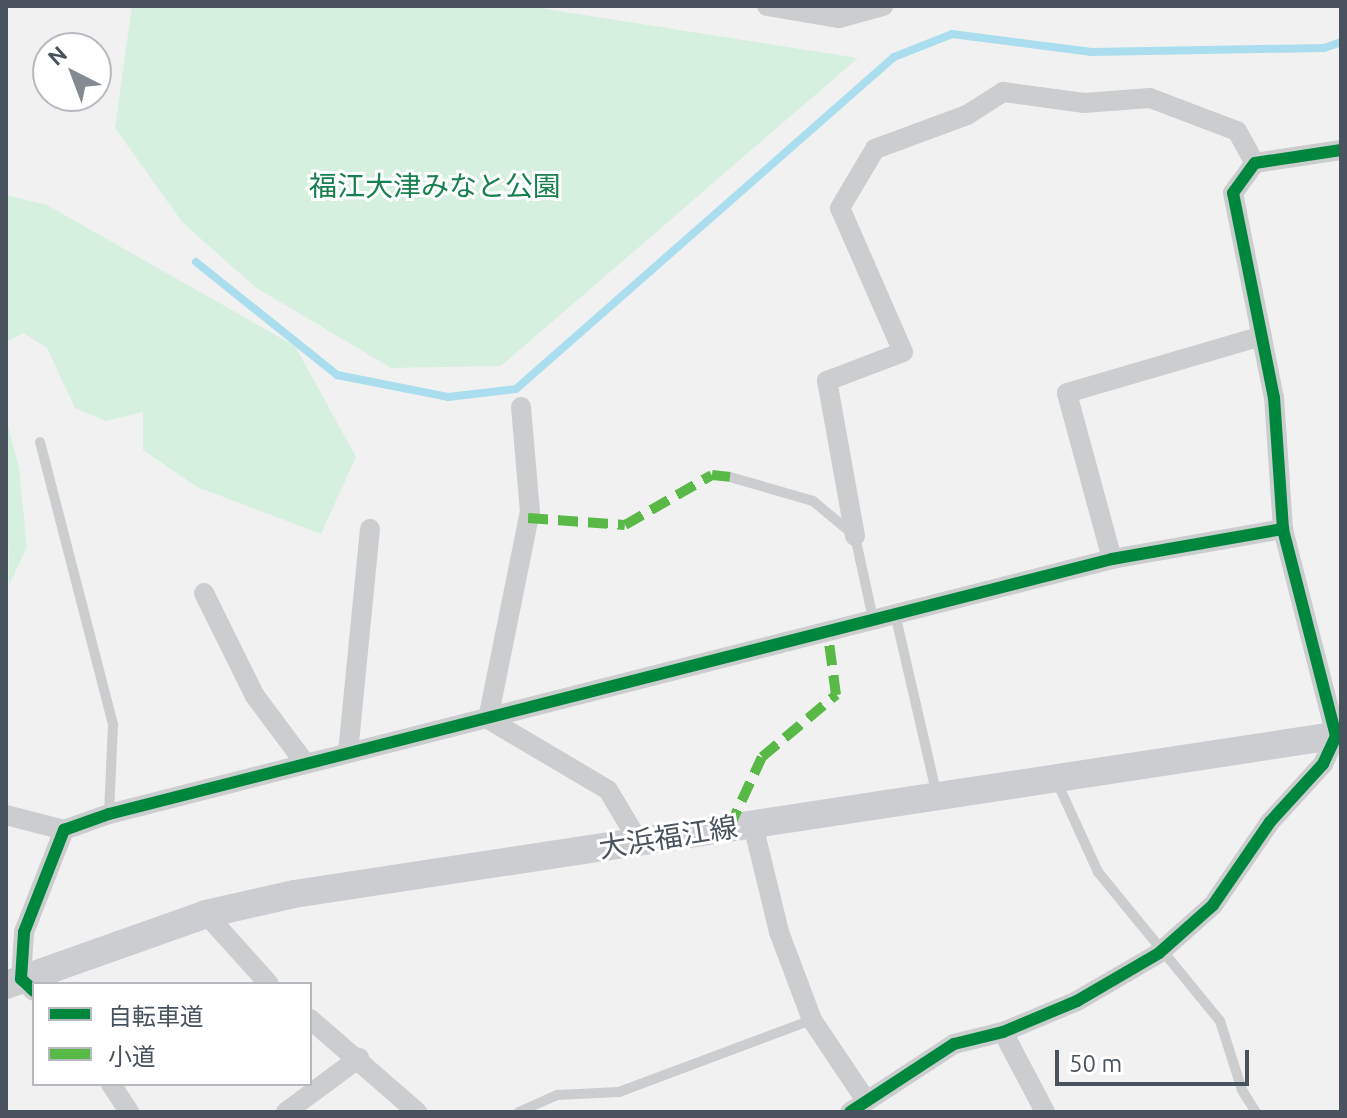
<!DOCTYPE html>
<meta charset="utf-8">
<style>
body{margin:0}
#map{position:relative;width:1347px;height:1118px;overflow:hidden;background:#f1f1f1;font-family:Ubuntu,"Noto Sans JP",sans-serif}
div>[style]{position:absolute}
[style*='--x']{left:calc(var(--x)*1px);top:calc(var(--y)*1px);width:calc(var(--w)*1px);rotate:calc(var(--a)*1deg)}
.green>*{inset:0;background:#d6f0e0}
.stream>*{height:8px;margin:-4px;padding:0 4px;transform-origin:4px;border-radius:4px;background:#aadeee}
.lane>*{height:10px;margin:-5px;padding:0 5px;transform-origin:5px;border-radius:5px;background:#cbcdcf}
.street>*{height:20px;margin:-10px;padding:0 10px;transform-origin:10px;border-radius:10px;background:#cbcdcf}
.secondary>*{height:28px;margin:-14px;padding:0 14px;transform-origin:14px;border-radius:14px;background:#cbcdd1}
.quiet>*{height:10px;margin-top:-5px;transform-origin:0;background:repeating-linear-gradient(90deg,#58b947 0 20px,transparent 0 30px)}
.cycleway>*{height:12px;margin:-6px;padding:0 6px;transform-origin:6px;border-radius:6px;background:#00873e}
span{translate:-50% -50%;white-space:nowrap;text-align:center;line-height:1.15;-webkit-text-stroke:6px #fff;paint-order:stroke}
.park-label{font-size:28px;color:#17804f}
.street-label{font-size:28px;color:#48535e}
.frame{position:absolute;inset:0;border:8px solid #48535e;pointer-events:none}
.legend{position:absolute;left:32px;top:982px;width:280px;height:104px;box-sizing:border-box;background:#fff;border:2px solid #b6babf;margin:0;padding:10px 14px;list-style:none;font-size:24px;color:#48535e}
.legend li{display:flex;align-items:center;gap:16px;height:40px}
.legend b{width:40px;border:2px solid #b6babf}
.north{position:absolute;left:32px;top:32px;width:80px;height:80px;box-sizing:border-box;background:#fff;border:2px solid #b6babf;border-radius:50%;rotate:318deg;font-size:22px;font-weight:700;line-height:32px;text-align:center;color:#48535e}
.north::after{content:'';display:block;margin:auto;width:28px;height:36px;background:#838a91;clip-path:polygon(50% 0,100% 100%,50% 72%,0 100%)}
.scale{position:absolute;left:1055px;top:1050px;width:194px;height:36px;box-sizing:border-box;border:4px solid #48535e;border-top:0;padding-left:10px;font-size:24px;line-height:28px;white-space:nowrap;color:#48535e;-webkit-text-stroke:6px #fff;paint-order:stroke}
</style>
<div id="map">
<div class="green">
<i style="clip-path:polygon(132px 6px,527px 6px,858px 58px,501px 366px,391px 368px,255px 287px,182px 222px,115px 128px)"></i>
<i style="clip-path:polygon(6px 195px,47px 205px,295px 346px,356px 457px,321px 534px,197px 487px,143px 450px,143px 412px,106px 421px,75px 408px,47px 348px,23px 333px,6px 342px)"></i>
<i style="clip-path:polygon(6px 418px,19px 468px,27px 547px,9px 585px)"></i>
</div>
<div class="stream">
<i style="--x:196;--y:262;--w:181;--a:38.7"></i>
<i style="--x:337;--y:375;--w:113;--a:11.2"></i>
<i style="--x:448;--y:397;--w:68;--a:-6.7"></i>
<i style="--x:516;--y:389;--w:503;--a:-41.29"></i>
<i style="--x:894;--y:57;--w:62;--a:-21.6"></i>
<i style="--x:952;--y:34;--w:141;--a:7.3"></i>
<i style="--x:1092;--y:52;--w:232;--a:-1"></i>
<i style="--x:1324;--y:48;--w:18;--a:-19"></i>
</div>
<div class="lane">
<i style="--x:40;--y:442;--w:292;--a:75.5"></i>
<i style="--x:113;--y:725;--w:89;--a:92.6"></i>
<i style="--x:730;--y:477;--w:86;--a:16.1"></i>
<i style="--x:813;--y:501;--w:55;--a:39.8"></i>
<i style="--x:855;--y:536;--w:89;--a:77.7"></i>
<i style="--x:896;--y:618;--w:183;--a:77"></i>
<i style="--x:1057;--y:782;--w:99;--a:65.5"></i>
<i style="--x:1098;--y:872;--w:193;--a:50.7"></i>
<i style="--x:1220;--y:1021;--w:72;--a:72.3"></i>
<i style="--x:1242;--y:1090;--w:26;--a:58"></i>
<i style="--x:519;--y:1112;--w:42;--a:-24.1"></i>
<i style="--x:557;--y:1095;--w:62;--a:-2.8"></i>
<i style="--x:619;--y:1092;--w:206;--a:-20.5"></i>
</div>
<div class="street">
<i style="--x:767;--y:6;--w:73;--a:9.5"></i>
<i style="--x:839;--y:18;--w:46;--a:-15.3"></i>
<i style="--x:521;--y:407;--w:104;--a:85.1"></i>
<i style="--x:530;--y:511;--w:212;--a:101.4"></i>
<i style="--x:488;--y:719;--w:139;--a:30.6"></i>
<i style="--x:608;--y:790;--w:61;--a:59.2"></i>
<i style="--x:855;--y:536;--w:158;--a:-100.2"></i>
<i style="--x:827;--y:381;--w:81;--a:-20.9"></i>
<i style="--x:903;--y:352;--w:157;--a:-113.6"></i>
<i style="--x:840;--y:208;--w:69;--a:-59.3"></i>
<i style="--x:875;--y:149;--w:98;--a:-20.3"></i>
<i style="--x:967;--y:115;--w:43;--a:-32.6"></i>
<i style="--x:1003;--y:92;--w:82;--a:7.7"></i>
<i style="--x:1084;--y:103;--w:66;--a:-4.3"></i>
<i style="--x:1150;--y:98;--w:93;--a:20.8"></i>
<i style="--x:1237;--y:131;--w:37;--a:61"></i>
<i style="--x:1112;--y:559;--w:172;--a:-105.2"></i>
<i style="--x:1067;--y:393;--w:203;--a:-16.3"></i>
<i style="--x:204;--y:593;--w:115;--a:63.7"></i>
<i style="--x:255;--y:696;--w:84;--a:53.3"></i>
<i style="--x:348;--y:753;--w:225;--a:-84.4"></i>
<i style="--x:6;--y:815;--w:60;--a:14.5"></i>
<i style="--x:753;--y:825;--w:110;--a:76.3"></i>
<i style="--x:779;--y:932;--w:94;--a:69.4"></i>
<i style="--x:812;--y:1020;--w:95;--a:56.1"></i>
<i style="--x:206;--y:914;--w:94;--a:48"></i>
<i style="--x:34;--y:991;--w:18;--a:-137"></i>
<i style="--x:21;--y:979;--w:47;--a:-86.3"></i>
<i style="--x:24;--y:932;--w:110;--a:-68.6"></i>
<i style="--x:64;--y:830;--w:48;--a:-19.6"></i>
<i style="--x:109;--y:814;--w:1035;--a:-14.26"></i>
<i style="--x:1112;--y:559;--w:174;--a:-10"></i>
<i style="--x:310;--y:1019;--w:142;--a:41"></i>
<i style="--x:1003;--y:1032;--w:90;--a:62.3"></i>
<i style="--x:111;--y:1084;--w:33;--a:57"></i>
<i style="--x:286;--y:1112;--w:91;--a:-36.5"></i>
<i style="--x:850;--y:1112;--w:124;--a:-33.2"></i>
<i style="--x:954;--y:1044;--w:50;--a:-13.8"></i>
<i style="--x:1003;--y:1032;--w:80;--a:-22.7"></i>
<i style="--x:1077;--y:1001;--w:95;--a:-30.3"></i>
<i style="--x:1159;--y:953;--w:72;--a:-41.6"></i>
<i style="--x:1213;--y:905;--w:101;--a:-55.5"></i>
<i style="--x:1270;--y:822;--w:79;--a:-47.6"></i>
<i style="--x:1323;--y:764;--w:31;--a:-65"></i>
<i style="--x:1336;--y:736;--w:214;--a:-104.4"></i>
<i style="--x:1283;--y:529;--w:131;--a:-93.9"></i>
<i style="--x:1274;--y:398;--w:209;--a:-101.3"></i>
<i style="--x:1233;--y:193;--w:37;--a:-54"></i>
<i style="--x:1255;--y:163;--w:87;--a:-8.6"></i>
</div>
<div class="secondary">
<i style="--x:6;--y:985;--w:212;--a:-19.5"></i>
<i style="--x:206;--y:914;--w:90;--a:-12.8"></i>
<i style="--x:294;--y:894;--w:1059;--a:-8.64"></i>
</div>
<div class="quiet">
<i style="--x:528;--y:518;--w:97;--a:4.1"></i>
<i style="--x:625;--y:525;--w:100;--a:-29.9"></i>
<i style="--x:712;--y:475;--w:18;--a:6"></i>
<i style="--x:729;--y:828;--w:78;--a:-65.1"></i>
<i style="--x:762;--y:757;--w:97;--a:-40"></i>
<i style="--x:836;--y:695;--w:61;--a:-97.6"></i>
</div>
<div class="cycleway">
<i style="--x:34;--y:991;--w:18;--a:-137"></i>
<i style="--x:21;--y:979;--w:47;--a:-86.3"></i>
<i style="--x:24;--y:932;--w:110;--a:-68.6"></i>
<i style="--x:64;--y:830;--w:48;--a:-19.6"></i>
<i style="--x:109;--y:814;--w:1035;--a:-14.26"></i>
<i style="--x:1112;--y:559;--w:174;--a:-10"></i>
<i style="--x:850;--y:1112;--w:124;--a:-33.2"></i>
<i style="--x:954;--y:1044;--w:50;--a:-13.8"></i>
<i style="--x:1003;--y:1032;--w:80;--a:-22.7"></i>
<i style="--x:1077;--y:1001;--w:95;--a:-30.3"></i>
<i style="--x:1159;--y:953;--w:72;--a:-41.6"></i>
<i style="--x:1213;--y:905;--w:101;--a:-55.5"></i>
<i style="--x:1270;--y:822;--w:79;--a:-47.6"></i>
<i style="--x:1323;--y:764;--w:31;--a:-65"></i>
<i style="--x:1336;--y:736;--w:214;--a:-104.4"></i>
<i style="--x:1283;--y:529;--w:131;--a:-93.9"></i>
<i style="--x:1274;--y:398;--w:209;--a:-101.3"></i>
<i style="--x:1233;--y:193;--w:37;--a:-54"></i>
<i style="--x:1255;--y:163;--w:87;--a:-8.6"></i>
</div>
<div class="park-label">
<span style="left:435px;top:186px">福江大津みなと公園</span>
</div>
<div class="street-label">
<span style="left:668px;top:837px;rotate:-9deg">大浜福江線</span>
</div>
<div class="frame"></div>
<ul class="legend">
<li><b style="height:10px;background:#00873e"></b>自転車道</li>
<li><b style="height:10px;background:#58b947"></b>小道</li>
</ul>
<div class="north">N</div>
<div class="scale">50 m</div>
</div>
